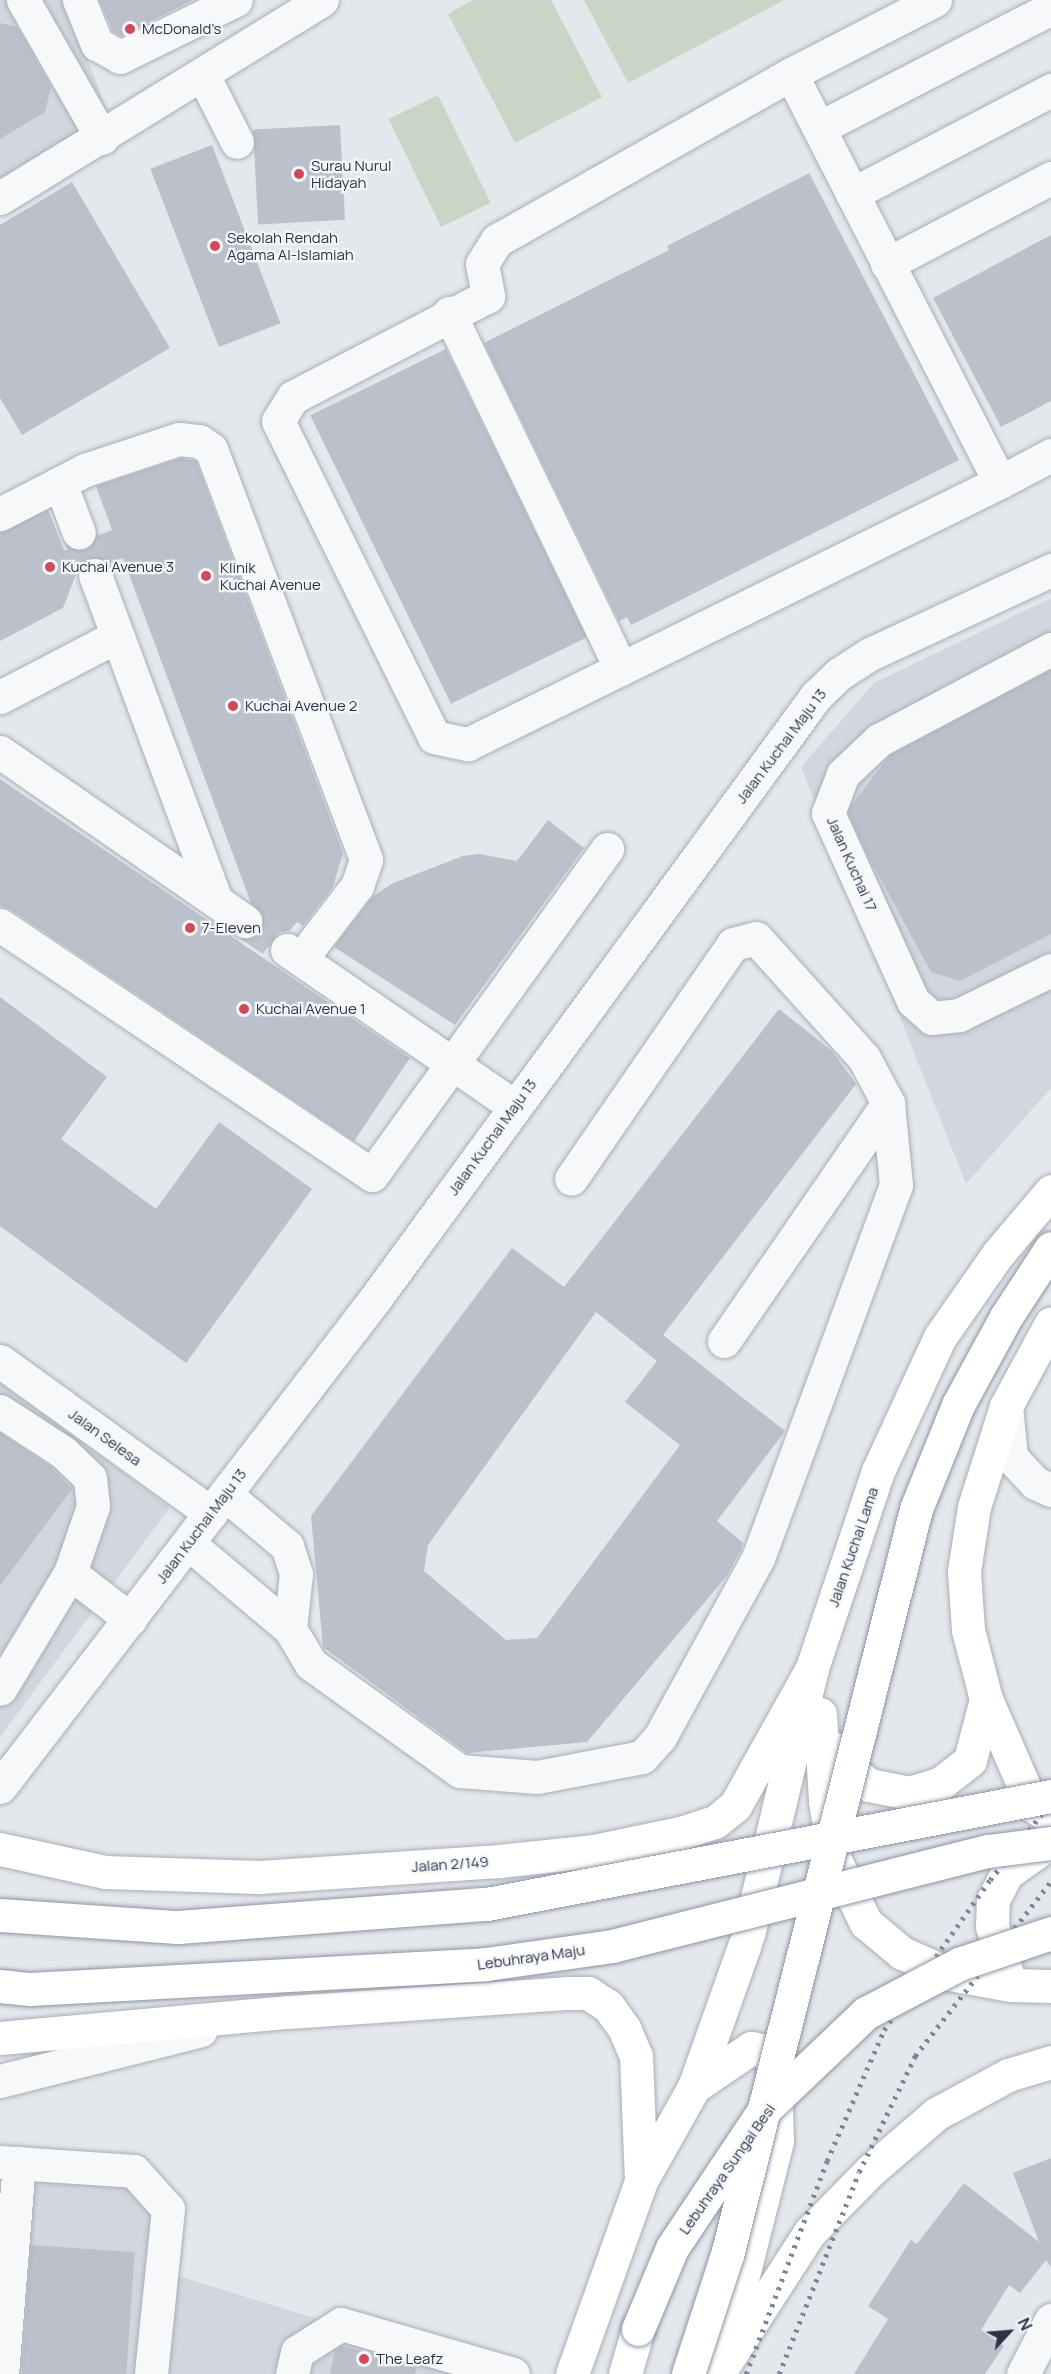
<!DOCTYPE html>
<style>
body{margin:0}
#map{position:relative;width:1051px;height:2374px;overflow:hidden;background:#e4e7ec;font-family:Manrope,sans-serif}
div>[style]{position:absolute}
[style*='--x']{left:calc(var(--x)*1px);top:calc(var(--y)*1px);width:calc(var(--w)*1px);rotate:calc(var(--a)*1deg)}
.built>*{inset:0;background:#d2d6de}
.green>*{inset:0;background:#c9d6c5;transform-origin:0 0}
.building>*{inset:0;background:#bbc0ca;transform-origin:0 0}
.minor-tunnel>*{height:33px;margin-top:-16.5px;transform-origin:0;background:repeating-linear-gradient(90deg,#bfc3cb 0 33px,transparent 0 49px)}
.roads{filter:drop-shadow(0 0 2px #a9aeb7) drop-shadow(0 0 2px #a9aeb7)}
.minor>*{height:33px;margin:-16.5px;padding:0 16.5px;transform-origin:16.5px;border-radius:16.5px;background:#f7f8fa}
.major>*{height:33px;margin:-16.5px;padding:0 16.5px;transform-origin:16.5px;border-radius:16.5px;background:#fff}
.highway>*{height:33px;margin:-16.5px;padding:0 16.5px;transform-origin:16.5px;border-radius:16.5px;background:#fff}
.rail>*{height:4.5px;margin-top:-2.25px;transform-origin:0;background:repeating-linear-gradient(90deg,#7d8696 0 3px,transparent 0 9px)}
.bridges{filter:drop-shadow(0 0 2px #8b94a3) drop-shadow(0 0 2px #8b94a3)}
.highway-bridge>*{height:33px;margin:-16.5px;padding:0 16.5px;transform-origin:16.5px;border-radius:16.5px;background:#fff}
.dots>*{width:16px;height:16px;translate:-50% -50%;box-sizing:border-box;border:3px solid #f4f6f9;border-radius:50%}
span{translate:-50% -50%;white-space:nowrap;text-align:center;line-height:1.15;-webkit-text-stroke:4.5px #f4f6f9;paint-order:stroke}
.poi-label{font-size:15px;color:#2b3445}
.left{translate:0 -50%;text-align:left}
.street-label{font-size:15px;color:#2b3445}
.north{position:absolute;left:979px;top:2302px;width:60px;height:60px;-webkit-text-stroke:4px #f4f6f9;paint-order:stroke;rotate:64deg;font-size:16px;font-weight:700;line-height:24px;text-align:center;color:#2b3445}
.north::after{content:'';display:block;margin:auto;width:21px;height:27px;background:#2b3445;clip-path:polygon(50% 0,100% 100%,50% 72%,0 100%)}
</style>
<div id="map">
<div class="built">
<i style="clip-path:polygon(0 0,66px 0,113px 127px,0 195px)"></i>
<i style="clip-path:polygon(1051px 598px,1051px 1088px,966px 1184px,801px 767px,874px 683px)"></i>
<i style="clip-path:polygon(0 1383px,170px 1507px,0 1737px)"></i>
<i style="clip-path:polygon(0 2173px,127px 2181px,155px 2215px,153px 2268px,494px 2374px,0 2374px)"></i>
</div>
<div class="green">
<i style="clip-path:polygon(473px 0,551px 0,602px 97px,515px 143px,448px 14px)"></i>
<i style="clip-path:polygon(584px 0,784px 0,628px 83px)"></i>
<i style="left:438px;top:95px;width:120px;height:55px;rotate:64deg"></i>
</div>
<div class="building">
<i style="clip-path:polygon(99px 0,193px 0,121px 36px,113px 31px)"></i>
<i style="clip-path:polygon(0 23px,17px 27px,51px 87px,45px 112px,0 139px)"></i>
<i style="left:340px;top:125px;width:95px;height:87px;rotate:87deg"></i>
<i style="left:212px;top:145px;width:191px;height:66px;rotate:69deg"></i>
<i style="clip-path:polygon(809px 173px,959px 460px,631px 625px,627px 617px,619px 621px,484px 343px,669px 250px,667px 246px)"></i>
<i style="clip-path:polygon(72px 182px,170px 348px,22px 435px,0 398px,0 225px)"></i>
<i style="clip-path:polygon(1051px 235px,1051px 401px,1001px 427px,933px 298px)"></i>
<i style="left:446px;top:349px;width:321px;height:151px;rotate:64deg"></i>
<i style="clip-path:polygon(181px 458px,196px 461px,343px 853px,333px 887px,303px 926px,297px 922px,289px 931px,278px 933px,268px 948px,261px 929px,262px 914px,251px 903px,123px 558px,109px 563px,99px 557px,88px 558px,80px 564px,63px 608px,0 641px,0 533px,48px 510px,64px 550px,86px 550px,97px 536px,112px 530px,96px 486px)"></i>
<i style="clip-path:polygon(1051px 670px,1051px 934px,960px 981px,931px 972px,864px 848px,848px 812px,851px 806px,890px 755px)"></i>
<i style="clip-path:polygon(0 779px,410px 1058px,354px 1141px,10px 909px,0 906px)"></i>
<i style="clip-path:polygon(548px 820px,584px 848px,455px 1025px,334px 947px,372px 897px,393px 883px,463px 856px,479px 854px,517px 861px)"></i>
<i style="clip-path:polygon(0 997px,107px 1077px,61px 1139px,156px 1209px,219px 1122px,312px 1189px,186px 1363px,0 1226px)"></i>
<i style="clip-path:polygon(evenodd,779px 1009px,832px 1051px,856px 1084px,663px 1335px,785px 1431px,717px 1521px,743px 1543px,741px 1550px,726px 1577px,587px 1742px,467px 1753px,323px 1647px,311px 1516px,512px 1248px,564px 1287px,779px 1009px,596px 1312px,657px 1361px,625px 1402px,680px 1445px,537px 1638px,506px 1640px,424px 1571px,428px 1545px,596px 1312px)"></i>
<i style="clip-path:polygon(0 1433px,51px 1467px,72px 1489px,0 1586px)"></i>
<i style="clip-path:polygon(1051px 2158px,1051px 2267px,1046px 2260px,1020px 2293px,1009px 2285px,981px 2330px,1004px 2346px,985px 2374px,854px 2374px,888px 2319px,868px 2306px,911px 2240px,917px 2244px,964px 2183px,1039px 2242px,1013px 2173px)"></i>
<i style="left:31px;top:2245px;width:104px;height:129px;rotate:4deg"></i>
<i style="clip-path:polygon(341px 2346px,417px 2365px,415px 2374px,330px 2374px,335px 2350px)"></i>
</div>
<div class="minor-tunnel">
<i style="--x:79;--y:533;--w:45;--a:69.1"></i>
<i style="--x:245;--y:921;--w:51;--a:34.6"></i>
</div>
<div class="roads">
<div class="minor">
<i style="--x:23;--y:0;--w:159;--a:60.2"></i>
<i style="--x:79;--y:0;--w:48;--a:67.8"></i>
<i style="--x:97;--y:44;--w:26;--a:29"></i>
<i style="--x:120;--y:57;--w:129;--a:-26.2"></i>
<i style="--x:935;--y:0;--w:162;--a:152.8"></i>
<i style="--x:791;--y:74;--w:338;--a:150.5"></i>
<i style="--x:497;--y:240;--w:28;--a:122"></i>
<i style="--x:482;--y:264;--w:33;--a:79"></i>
<i style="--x:488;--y:296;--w:220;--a:152.6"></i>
<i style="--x:293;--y:397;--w:28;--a:122"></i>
<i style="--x:278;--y:421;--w:352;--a:63.7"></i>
<i style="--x:434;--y:737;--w:35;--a:12"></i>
<i style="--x:468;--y:744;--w:593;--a:-26.22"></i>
<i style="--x:791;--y:74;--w:458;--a:62.9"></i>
<i style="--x:1000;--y:482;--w:58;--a:-27.9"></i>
<i style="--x:203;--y:75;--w:75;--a:63.1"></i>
<i style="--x:819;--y:128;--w:261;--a:-27.3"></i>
<i style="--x:852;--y:194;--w:225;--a:-27.6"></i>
<i style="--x:0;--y:198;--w:378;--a:-31.6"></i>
<i style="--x:887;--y:264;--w:185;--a:-27.7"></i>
<i style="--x:449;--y:313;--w:395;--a:64.2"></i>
<i style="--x:60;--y:483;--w:53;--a:69.2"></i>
<i style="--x:0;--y:514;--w:96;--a:-27.4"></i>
<i style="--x:85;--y:470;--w:99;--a:-18.3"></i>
<i style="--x:179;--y:439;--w:20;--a:6"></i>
<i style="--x:199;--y:441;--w:14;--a:34"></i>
<i style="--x:211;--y:449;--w:439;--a:69.3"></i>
<i style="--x:366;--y:860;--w:28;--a:109"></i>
<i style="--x:357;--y:886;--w:92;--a:127.5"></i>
<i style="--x:95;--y:575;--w:348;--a:69.6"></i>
<i style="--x:1051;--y:649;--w:195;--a:152.1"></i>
<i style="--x:879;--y:740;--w:50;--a:136.6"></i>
<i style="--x:843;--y:774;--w:42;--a:111"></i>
<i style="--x:828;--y:813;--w:206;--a:65.7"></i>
<i style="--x:913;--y:1001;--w:25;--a:42"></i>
<i style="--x:932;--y:1018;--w:27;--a:-6"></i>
<i style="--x:959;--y:1015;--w:102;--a:-26.1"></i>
<i style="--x:0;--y:697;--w:132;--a:-27.5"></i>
<i style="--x:0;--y:752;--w:298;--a:34.6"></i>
<i style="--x:0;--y:925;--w:448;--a:33.9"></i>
<i style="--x:372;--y:1175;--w:402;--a:-54.2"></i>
<i style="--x:287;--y:950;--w:275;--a:34.5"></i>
<i style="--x:724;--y:1341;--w:289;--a:-55.4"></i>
<i style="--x:0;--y:1361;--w:260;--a:35.8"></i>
<i style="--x:1006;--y:1406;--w:51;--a:84.4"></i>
<i style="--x:1011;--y:1457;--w:35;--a:47"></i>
<i style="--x:1035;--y:1483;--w:17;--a:24"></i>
<i style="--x:0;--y:1411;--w:75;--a:33.1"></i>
<i style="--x:63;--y:1452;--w:37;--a:44"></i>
<i style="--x:90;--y:1478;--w:28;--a:84"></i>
<i style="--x:93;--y:1506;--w:71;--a:108.9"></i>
<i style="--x:70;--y:1573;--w:135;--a:121.1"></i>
<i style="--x:225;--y:1494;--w:81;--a:40"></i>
<i style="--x:287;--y:1546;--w:29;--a:72"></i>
<i style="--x:296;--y:1574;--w:55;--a:96.2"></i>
<i style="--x:290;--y:1629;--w:41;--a:59"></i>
<i style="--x:311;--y:1664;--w:183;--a:35.7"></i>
<i style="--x:460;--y:1771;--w:77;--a:4.5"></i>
<i style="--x:537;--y:1777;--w:107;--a:-10.8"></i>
<i style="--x:642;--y:1757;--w:27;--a:-48"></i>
<i style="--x:660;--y:1737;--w:204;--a:-61.3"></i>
<i style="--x:758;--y:1558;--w:398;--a:-69.7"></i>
<i style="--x:896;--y:1185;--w:82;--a:-95.6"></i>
<i style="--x:888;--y:1103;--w:51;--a:-118.1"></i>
<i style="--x:864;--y:1058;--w:161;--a:-132"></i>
<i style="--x:756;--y:938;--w:24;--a:165"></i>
<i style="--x:733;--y:944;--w:285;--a:124.6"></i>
<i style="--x:188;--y:1543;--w:133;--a:40.1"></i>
<i style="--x:70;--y:1573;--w:76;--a:37.5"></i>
<i style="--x:0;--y:1787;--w:615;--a:-52.46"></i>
<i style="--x:375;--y:1299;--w:747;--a:-53.82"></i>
<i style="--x:816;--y:696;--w:32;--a:-44"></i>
<i style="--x:839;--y:674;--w:37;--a:-33"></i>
<i style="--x:870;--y:654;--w:200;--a:-24.9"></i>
<i style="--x:0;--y:2081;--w:207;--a:-14.2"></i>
<i style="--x:0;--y:2162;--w:134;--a:3.8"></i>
<i style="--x:134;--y:2171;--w:51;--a:48.2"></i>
<i style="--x:168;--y:2209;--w:166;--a:95.9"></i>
<i style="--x:2;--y:2374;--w:212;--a:-85.4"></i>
<i style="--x:292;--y:2374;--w:23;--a:-77"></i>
<i style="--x:297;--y:2352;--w:52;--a:-32.5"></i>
<i style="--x:341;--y:2324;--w:179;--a:16.2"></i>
<i style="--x:1023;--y:2374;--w:61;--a:-62.6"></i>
</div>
<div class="major">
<i style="--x:836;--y:1749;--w:15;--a:67"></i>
<i style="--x:842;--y:1763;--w:35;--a:39"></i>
<i style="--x:869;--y:1785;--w:41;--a:11.3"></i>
<i style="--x:909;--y:1793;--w:34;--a:-17"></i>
<i style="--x:941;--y:1783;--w:37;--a:-38"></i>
<i style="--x:970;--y:1760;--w:63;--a:-75.3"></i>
<i style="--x:986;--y:1699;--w:71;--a:-104.6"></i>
<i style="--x:968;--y:1630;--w:59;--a:-93.9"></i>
<i style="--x:964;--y:1571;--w:65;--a:-81.1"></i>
<i style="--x:974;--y:1507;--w:106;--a:-72.4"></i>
<i style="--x:1006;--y:1406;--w:94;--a:-61.5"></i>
<i style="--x:0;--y:1849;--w:107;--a:12.4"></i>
<i style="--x:105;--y:1872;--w:154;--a:1.9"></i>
<i style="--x:259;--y:1877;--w:241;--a:-3.8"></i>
<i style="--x:499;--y:1861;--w:96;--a:-6"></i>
<i style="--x:594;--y:1851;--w:92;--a:-11.9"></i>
<i style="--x:684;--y:1832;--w:33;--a:-18"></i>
<i style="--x:715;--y:1822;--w:26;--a:-39"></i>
<i style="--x:735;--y:1806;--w:158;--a:-60.8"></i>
<i style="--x:748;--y:1935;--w:275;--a:-76.5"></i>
<i style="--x:812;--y:1668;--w:208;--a:-71.5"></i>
<i style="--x:878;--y:1471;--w:148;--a:-65.2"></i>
<i style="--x:940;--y:1337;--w:101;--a:-55.1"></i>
<i style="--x:998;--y:1254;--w:82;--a:-49.9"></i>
<i style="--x:0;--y:2038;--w:289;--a:-5.2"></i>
<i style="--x:288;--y:2012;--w:278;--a:-3.9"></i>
</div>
<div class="highway">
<i style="--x:986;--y:1699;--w:116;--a:66.5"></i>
<i style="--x:1032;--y:1805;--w:23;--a:34"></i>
<i style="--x:820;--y:1714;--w:87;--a:86.7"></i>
<i style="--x:825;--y:1801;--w:58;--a:81"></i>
<i style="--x:834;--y:1858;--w:72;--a:63.8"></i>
<i style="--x:866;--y:1923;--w:47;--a:39.8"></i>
<i style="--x:902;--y:1953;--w:52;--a:23.6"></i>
<i style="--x:950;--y:1974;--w:61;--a:10.4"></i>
<i style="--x:1010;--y:1985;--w:41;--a:1.4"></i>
<i style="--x:1008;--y:1977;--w:53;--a:-107.4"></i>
<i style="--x:992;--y:1926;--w:26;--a:-88"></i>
<i style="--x:993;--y:1900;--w:30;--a:-63"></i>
<i style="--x:1007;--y:1873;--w:54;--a:-35.2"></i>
<i style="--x:565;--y:1993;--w:23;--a:0"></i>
<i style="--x:588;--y:1993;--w:24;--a:33"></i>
<i style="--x:608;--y:2006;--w:27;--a:54"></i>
<i style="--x:624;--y:2028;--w:30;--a:67"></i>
<i style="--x:636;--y:2056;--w:125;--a:87.7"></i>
<i style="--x:694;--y:2087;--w:69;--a:-34.4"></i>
<i style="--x:751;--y:2048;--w:17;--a:10"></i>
<i style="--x:768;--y:2051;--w:21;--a:71"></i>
<i style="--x:775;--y:2071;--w:70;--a:88.4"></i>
<i style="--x:777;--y:2141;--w:211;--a:104.2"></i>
<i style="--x:572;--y:2374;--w:205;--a:-70.3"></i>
<i style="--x:641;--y:2181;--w:108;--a:-60.6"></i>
<i style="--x:694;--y:2087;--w:152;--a:-70.4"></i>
<i style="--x:625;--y:2374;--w:47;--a:-73.9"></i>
<i style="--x:718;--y:2374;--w:169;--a:-57.1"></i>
<i style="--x:810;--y:2232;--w:87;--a:-45.5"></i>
<i style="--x:871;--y:2170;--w:86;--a:-40.7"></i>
<i style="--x:936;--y:2114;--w:82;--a:-28.4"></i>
<i style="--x:1008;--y:2075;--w:45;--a:-16.8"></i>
</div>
</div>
<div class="rail">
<i style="--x:746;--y:2374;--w:228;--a:-69.2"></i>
<i style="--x:827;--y:2161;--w:143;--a:-66.5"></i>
<i style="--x:884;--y:2030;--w:184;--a:-54.8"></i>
<i style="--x:990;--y:1880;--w:99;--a:-52"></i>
<i style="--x:779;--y:2374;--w:217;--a:-68.4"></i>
<i style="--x:859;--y:2172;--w:129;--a:-64.2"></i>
<i style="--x:915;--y:2056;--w:222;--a:-52.1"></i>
</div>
<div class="bridges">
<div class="highway-bridge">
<i style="--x:0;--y:1915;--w:178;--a:3.9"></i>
<i style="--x:178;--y:1927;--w:310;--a:-4.3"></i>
<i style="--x:487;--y:1904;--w:574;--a:-10.84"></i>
<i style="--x:0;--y:1986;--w:30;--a:6"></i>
<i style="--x:30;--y:1989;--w:457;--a:-3.1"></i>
<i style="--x:486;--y:1964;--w:127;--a:-8.1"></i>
<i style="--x:612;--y:1946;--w:388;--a:-14.2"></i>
<i style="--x:988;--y:1851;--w:64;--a:-7.2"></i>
<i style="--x:638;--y:2329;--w:88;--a:-67.2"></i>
<i style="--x:672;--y:2248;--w:166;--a:-56.3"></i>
<i style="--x:764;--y:2110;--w:141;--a:-43.6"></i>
<i style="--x:866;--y:2013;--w:105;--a:-27.8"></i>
<i style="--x:959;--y:1964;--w:97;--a:-18.6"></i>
<i style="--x:688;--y:2374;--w:125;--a:-71.9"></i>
<i style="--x:727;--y:2255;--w:770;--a:-75.78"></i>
<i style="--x:916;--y:1509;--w:112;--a:-68"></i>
<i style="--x:958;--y:1405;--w:100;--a:-61.4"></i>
<i style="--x:1006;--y:1317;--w:82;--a:-56.9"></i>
</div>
</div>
<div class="dots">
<i style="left:130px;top:29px;background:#d1495b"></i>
<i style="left:299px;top:174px;background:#d1495b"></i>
<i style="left:215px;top:246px;background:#d1495b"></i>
<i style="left:50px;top:567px;background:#d1495b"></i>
<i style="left:206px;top:576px;background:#d1495b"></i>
<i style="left:233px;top:706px;background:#d1495b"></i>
<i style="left:190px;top:928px;background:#d1495b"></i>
<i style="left:244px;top:1009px;background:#d1495b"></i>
<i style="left:364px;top:2359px;background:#d1495b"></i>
</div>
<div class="poi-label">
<span class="left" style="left:142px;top:29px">McDonald's</span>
<span class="left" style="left:311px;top:174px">Surau Nurul<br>Hidayah</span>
<span class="left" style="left:227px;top:246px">Sekolah Rendah<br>Agama Al-Islamiah</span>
<span class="left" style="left:62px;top:567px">Kuchai Avenue 3</span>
<span class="left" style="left:220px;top:576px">Klinik<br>Kuchai Avenue</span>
<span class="left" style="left:245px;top:706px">Kuchai Avenue 2</span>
<span class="left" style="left:202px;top:928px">7-Eleven</span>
<span class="left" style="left:256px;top:1009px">Kuchai Avenue 1</span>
<span class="left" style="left:376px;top:2359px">The Leafz</span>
</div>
<div class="street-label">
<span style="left:781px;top:746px;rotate:-53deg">Jalan Kuchai Maju 13</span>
<span style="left:852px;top:864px;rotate:66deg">Jalan Kuchai 17</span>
<span style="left:492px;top:1137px;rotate:-54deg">Jalan Kuchai Maju 13</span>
<span style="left:105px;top:1437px;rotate:36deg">Jalan Selesa</span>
<span style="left:201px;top:1526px;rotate:-53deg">Jalan Kuchai Maju 13</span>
<span style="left:853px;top:1547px;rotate:-71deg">Jalan Kuchai Lama</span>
<span style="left:450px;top:1864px;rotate:-4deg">Jalan 2/149</span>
<span style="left:531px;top:1957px;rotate:-8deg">Lebuhraya Maju</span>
<span style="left:727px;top:2169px;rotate:-55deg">Lebuhraya Sungai Besi</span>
</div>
<div class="north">N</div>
</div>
